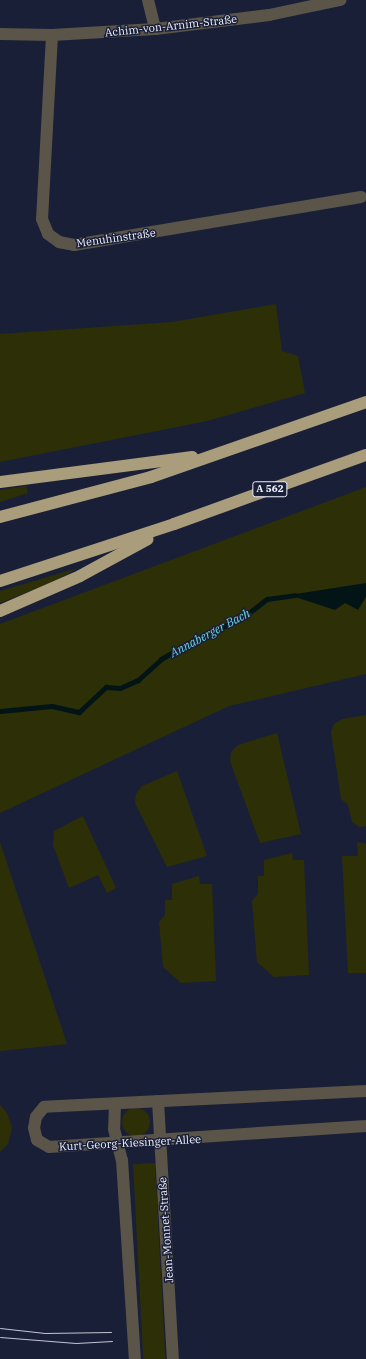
<!DOCTYPE html>
<meta charset="utf-8">
<style>
body{margin:0}
#map{position:relative;width:366px;height:1359px;overflow:hidden;background:#1a1f38;font-family:"IBM Plex Serif",serif}
div>[style]{position:absolute}
[style*='--x']{left:calc(var(--x)*1px);top:calc(var(--y)*1px);width:calc(var(--w)*1px);rotate:calc(var(--a)*1deg)}
.green>*{inset:0;background:#2d3007;transform-origin:0 0}
.round{border-radius:50%}
.water>*{inset:0;background:#021416}
.stream>*{height:5px;margin:-2.5px;padding:0 2.5px;transform-origin:2.5px;border-radius:2.5px;background:#021416}
.minor>*{height:12px;margin:-6px;padding:0 6px;transform-origin:6px;border-radius:6px;background:#5a5548}
.highway>*{height:12px;margin:-6px;padding:0 6px;transform-origin:6px;border-radius:6px;background:#a99d7c}
.tram>*{height:1px;margin:-0.5px;padding:0 0.5px;transform-origin:0.5px;border-radius:0.5px;background:#c2c5d3}
span{translate:-50% -50%;white-space:nowrap;text-align:center;line-height:1.15;-webkit-text-stroke:3px #1a1f38;paint-order:stroke}
.shield-label span{padding:1px 3px;background:#1a1f38;border:1px solid;border-radius:3px;-webkit-text-stroke-width:0}
.shield-label{font-size:10px;color:#f0f2fd;font-weight:700}
.street-label{font-size:11px;color:#f0f2fd}
.water-label{font-size:12px;color:#6cd3de;font-style:italic}
</style>
<div id="map">
<div class="green">
<i style="clip-path:polygon(276px 304px,282px 351px,298px 356px,305px 393px,207px 421px,0 462px,0 334px,172px 322px)"></i>
<i style="clip-path:polygon(26px 486px,28px 493px,0 502px,0 490px)"></i>
<i style="clip-path:polygon(366px 487px,366px 674px,229px 706px,0 813px,0 624px)"></i>
<i style="clip-path:polygon(78px 568px,53px 582px,0 603px,0 591px)"></i>
<i style="clip-path:polygon(366px 715px,366px 826px,359px 827px,352px 822px,348px 805px,341px 799px,331px 732px,334px 724px,342px 719px)"></i>
<i style="clip-path:polygon(277px 733px,301px 834px,260px 843px,230px 761px,231px 752px,238px 745px)"></i>
<i style="clip-path:polygon(177px 771px,207px 856px,167px 867px,135px 803px,136px 794px,142px 786px)"></i>
<i style="clip-path:polygon(83px 816px,116px 888px,107px 893px,98px 875px,69px 888px,53px 845px,54px 831px)"></i>
<i style="clip-path:polygon(0 842px,67px 1044px,0 1051px)"></i>
<i style="clip-path:polygon(357px 842px,366px 844px,366px 973px,348px 973px,342px 856px,358px 856px)"></i>
<i style="clip-path:polygon(292px 853px,293px 860px,304px 860px,309px 975px,274px 977px,257px 962px,252px 901px,258px 894px,258px 876px,264px 876px,264px 860px)"></i>
<i style="clip-path:polygon(199px 876px,200px 884px,212px 884px,216px 981px,181px 983px,163px 967px,159px 922px,165px 915px,165px 900px,172px 900px,172px 884px)"></i>
<i style="clip-path:polygon(0 1105px,7px 1113px,12px 1128px,8px 1144px,0 1152px)"></i>
<i class="round" style="left:122px;top:1108px;width:28px;height:28px"></i>
<i style="left:155px;top:1163px;width:196px;height:22px;rotate:87deg"></i>
</div>
<div class="water">
<i style="clip-path:polygon(366px 583px,366px 597px,358px 610px,345px 603px,335px 610px,289px 595px)"></i>
</div>
<div class="stream">
<i style="--x:0;--y:711;--w:52;--a:-5.5"></i>
<i style="--x:52;--y:706;--w:28;--a:13"></i>
<i style="--x:79;--y:712;--w:37;--a:-43"></i>
<i style="--x:106;--y:687;--w:14;--a:4"></i>
<i style="--x:120;--y:688;--w:20;--a:-24"></i>
<i style="--x:138;--y:680;--w:31;--a:-42"></i>
<i style="--x:161;--y:659;--w:39;--a:-30"></i>
<i style="--x:195;--y:639;--w:50;--a:-23.5"></i>
<i style="--x:241;--y:619;--w:33;--a:-38"></i>
<i style="--x:267;--y:599;--w:28;--a:-8"></i>
</div>
<div class="minor">
<i style="--x:148;--y:0;--w:30;--a:76"></i>
<i style="--x:0;--y:34;--w:52;--a:1.1"></i>
<i style="--x:52;--y:35;--w:103;--a:-3.3"></i>
<i style="--x:155;--y:29;--w:115;--a:-7"></i>
<i style="--x:269;--y:15;--w:73;--a:-11.9"></i>
<i style="--x:52;--y:35;--w:184;--a:93.1"></i>
<i style="--x:42;--y:219;--w:16;--a:68"></i>
<i style="--x:48;--y:234;--w:14;--a:36"></i>
<i style="--x:59;--y:242;--w:15;--a:11"></i>
<i style="--x:74;--y:245;--w:291;--a:-9.5"></i>
<i style="--x:366;--y:1091;--w:322;--a:177.2"></i>
<i style="--x:44;--y:1107;--w:13;--a:129"></i>
<i style="--x:36;--y:1117;--w:11;--a:100"></i>
<i style="--x:34;--y:1128;--w:12;--a:76"></i>
<i style="--x:37;--y:1140;--w:14;--a:30"></i>
<i style="--x:49;--y:1147;--w:318;--a:-3.8"></i>
<i style="--x:158;--y:1101;--w:258;--a:86.7"></i>
<i style="--x:115;--y:1104;--w:25;--a:92"></i>
<i style="--x:114;--y:1129;--w:32;--a:76"></i>
<i style="--x:122;--y:1160;--w:199;--a:86.3"></i>
</div>
<div class="highway">
<i style="--x:0;--y:482;--w:194;--a:-7.4"></i>
<i style="--x:0;--y:517;--w:156;--a:-14.8"></i>
<i style="--x:151;--y:477;--w:228;--a:-19.2"></i>
<i style="--x:0;--y:581;--w:183;--a:-18.1"></i>
<i style="--x:174;--y:524;--w:204;--a:-19.8"></i>
<i style="--x:0;--y:611;--w:87;--a:-23.6"></i>
<i style="--x:80;--y:576;--w:77;--a:-28.6"></i>
</div>
<div class="tram">
<i style="--x:0;--y:1328;--w:45;--a:6.3"></i>
<i style="--x:45;--y:1333;--w:66;--a:-0.9"></i>
<i style="--x:0;--y:1337;--w:76;--a:4.5"></i>
<i style="--x:76;--y:1343;--w:36;--a:-3"></i>
</div>
<div class="shield-label">
<span style="left:270px;top:489px">A 562</span>
</div>
<div class="street-label">
<span style="left:171px;top:26px;rotate:-6deg">Achim-von-Arnim-Straße</span>
<span style="left:116px;top:238px;rotate:-8deg">Menuhinstraße</span>
<span style="left:130px;top:1143px;rotate:-3deg">Kurt-Georg-Kiesinger-Allee</span>
<span style="left:166px;top:1230px;rotate:-94deg">Jean-Monnet-Straße</span>
</div>
<div class="water-label">
<span style="left:210px;top:633px;rotate:-28deg">Annaberger Bach</span>
</div>
</div>
